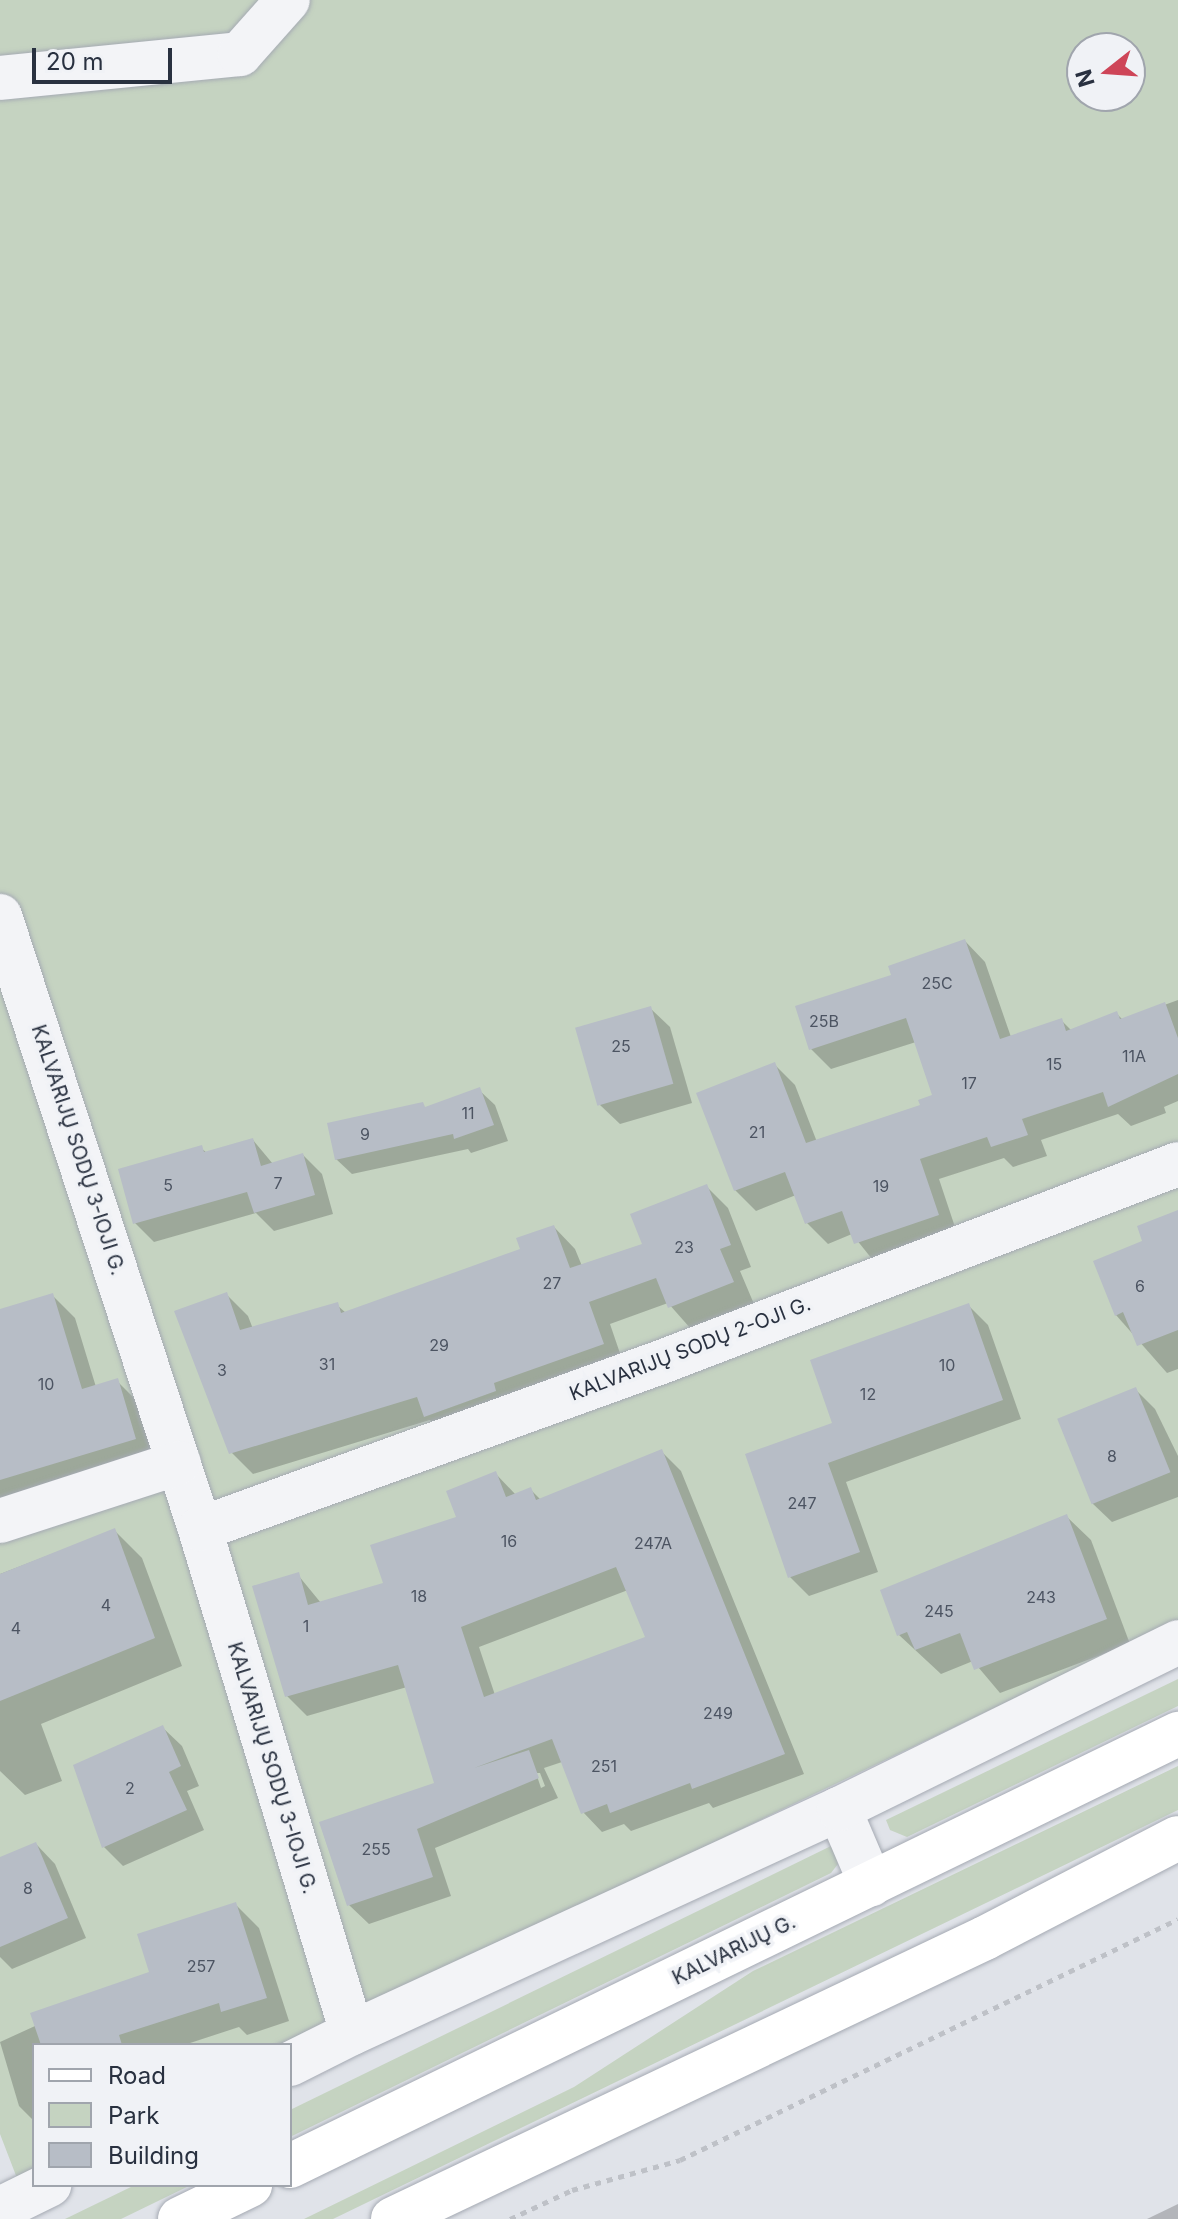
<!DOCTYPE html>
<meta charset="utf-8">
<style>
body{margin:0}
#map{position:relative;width:1178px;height:2219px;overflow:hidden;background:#e0e3e9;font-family:Inter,sans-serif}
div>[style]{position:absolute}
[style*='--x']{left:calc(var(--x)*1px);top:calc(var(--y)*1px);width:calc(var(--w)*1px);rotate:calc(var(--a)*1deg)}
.green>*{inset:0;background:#c5d3c1}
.shadow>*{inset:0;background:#0003}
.building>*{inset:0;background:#b7bdc6;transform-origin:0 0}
.path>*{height:5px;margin-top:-2.5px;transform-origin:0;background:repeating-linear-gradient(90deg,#bec1c7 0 6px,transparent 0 12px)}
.roads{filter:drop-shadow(0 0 2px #a5aab3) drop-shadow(0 0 2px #a5aab3)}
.minor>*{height:44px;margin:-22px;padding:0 22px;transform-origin:22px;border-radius:22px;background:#f3f4f7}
.primary>*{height:44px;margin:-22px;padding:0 22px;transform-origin:22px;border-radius:22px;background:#fff}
span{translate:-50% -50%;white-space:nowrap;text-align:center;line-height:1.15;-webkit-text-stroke:7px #f0f2f6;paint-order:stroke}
.number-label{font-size:16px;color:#4c5462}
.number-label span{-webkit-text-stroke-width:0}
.street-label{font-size:20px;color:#293140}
.legend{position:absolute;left:32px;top:2043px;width:260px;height:144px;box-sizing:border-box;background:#f0f2f6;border:2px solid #a0a5ad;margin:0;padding:10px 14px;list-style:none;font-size:24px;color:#293140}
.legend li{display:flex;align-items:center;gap:16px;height:40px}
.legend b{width:40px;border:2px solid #a0a5ad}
.north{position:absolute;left:1066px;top:32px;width:80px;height:80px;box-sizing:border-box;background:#f0f2f6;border:2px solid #a0a5ad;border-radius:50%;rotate:253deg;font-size:22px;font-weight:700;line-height:32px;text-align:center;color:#293140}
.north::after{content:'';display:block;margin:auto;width:28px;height:36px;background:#ce4558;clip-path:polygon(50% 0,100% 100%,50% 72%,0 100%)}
.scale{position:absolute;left:32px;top:48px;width:140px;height:36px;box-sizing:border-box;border:4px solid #293140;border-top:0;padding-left:10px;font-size:24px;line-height:28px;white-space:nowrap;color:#293140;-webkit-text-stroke:6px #f0f2f6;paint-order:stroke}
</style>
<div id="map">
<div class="green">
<i style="clip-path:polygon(evenodd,0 0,1178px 0,1178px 1620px,290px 2045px,34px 2045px,34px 2179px,20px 2186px,0 2134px,0 0,1082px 48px,1130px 48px,1130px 96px,1082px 96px,1082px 48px)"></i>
<i style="clip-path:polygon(1178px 1679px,1178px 1706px,907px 1837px,890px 1830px,886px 1820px)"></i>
<i style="clip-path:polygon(1178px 1766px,1178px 1810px,333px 2219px,304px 2219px,574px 2087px,753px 1971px)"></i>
<i style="clip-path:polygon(833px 1845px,838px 1864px,831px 1873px,290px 2137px,290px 2110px)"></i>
<i style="clip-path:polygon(135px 2185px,191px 2185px,121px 2219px,65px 2219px)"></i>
</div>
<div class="shadow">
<i style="clip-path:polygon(965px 941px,985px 962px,1011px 1037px,1061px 1020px,1072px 1031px,1117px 1014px,1123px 1020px,1178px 1000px,1178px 1101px,1164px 1107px,1166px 1113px,1131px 1126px,1118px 1114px,1041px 1140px,1047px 1156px,1013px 1167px,1004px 1158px,939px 1179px,958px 1236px,876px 1264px,852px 1234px,828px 1244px,807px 1223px,796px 1195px,756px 1211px,735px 1190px,775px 1065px,795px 1085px,817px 1142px,923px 1106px,934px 1097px,916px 1042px,831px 1069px,811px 1049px,894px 977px)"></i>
<i style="clip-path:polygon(650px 1008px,670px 1027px,692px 1103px,620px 1124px,600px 1105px)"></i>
<i style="clip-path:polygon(479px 1090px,495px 1105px,508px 1141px,471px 1153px,468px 1149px,352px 1174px,336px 1159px,427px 1109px)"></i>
<i style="clip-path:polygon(253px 1140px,273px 1164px,303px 1155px,322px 1174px,333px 1214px,274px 1231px,256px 1213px,154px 1242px,135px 1223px,201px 1148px,207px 1153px)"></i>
<i style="clip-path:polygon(706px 1186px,728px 1208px,751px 1267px,740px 1271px,754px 1304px,691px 1329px,668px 1303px,610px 1324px,624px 1365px,447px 1437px,430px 1420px,253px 1474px,231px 1452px,227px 1295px,248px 1316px,253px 1329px,337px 1305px,346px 1313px,523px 1250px,554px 1227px,575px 1249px,582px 1266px,645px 1245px)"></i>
<i style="clip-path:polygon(1178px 1212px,1178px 1369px,1167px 1373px,1116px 1315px,1145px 1242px)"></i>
<i style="clip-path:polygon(52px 1295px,75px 1318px,96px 1387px,117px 1381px,140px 1404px,158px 1461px,0 1509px,0 1311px)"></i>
<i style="clip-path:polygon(969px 1306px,988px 1325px,1021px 1419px,846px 1482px,878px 1572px,809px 1596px,790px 1577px,835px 1424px)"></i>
<i style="clip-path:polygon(1136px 1390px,1155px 1409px,1178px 1456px,1178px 1497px,1112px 1522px,1092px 1503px)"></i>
<i style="clip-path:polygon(evenodd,662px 1452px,681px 1471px,804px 1774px,713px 1808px,709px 1803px,631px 1831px,624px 1824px,602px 1832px,583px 1812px,562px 1762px,544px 1768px,558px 1798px,435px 1848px,451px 1896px,369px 1924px,349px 1905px,437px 1784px,407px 1687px,307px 1716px,287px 1696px,298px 1575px,321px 1603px,385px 1585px,459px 1519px,495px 1473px,516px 1495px,530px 1489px,541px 1500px,662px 1452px,628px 1590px,647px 1639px,495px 1695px,479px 1647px,628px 1590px,662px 1452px,536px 1773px,540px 1773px,545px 1786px,541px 1788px,536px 1773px)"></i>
<i style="clip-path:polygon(1066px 1516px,1091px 1540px,1130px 1644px,1000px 1693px,973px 1661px,941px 1674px,899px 1635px)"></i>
<i style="clip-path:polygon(114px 1530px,142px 1558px,182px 1666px,41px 1724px,62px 1781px,25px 1795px,0 1771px,0 1574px)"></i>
<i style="clip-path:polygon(162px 1727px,182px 1746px,199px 1786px,187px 1791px,204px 1830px,123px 1866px,104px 1847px)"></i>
<i style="clip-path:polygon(36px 1844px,55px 1864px,86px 1938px,12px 1969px,0 1957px,0 1859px)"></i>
<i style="clip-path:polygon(235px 1904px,259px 1928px,289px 2021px,247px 2035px,239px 2027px,184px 2045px,34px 2045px,34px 2121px,19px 2106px,0 2042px,151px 1973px)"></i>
<i style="clip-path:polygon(1178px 2204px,1178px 2219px,1147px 2219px)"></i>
</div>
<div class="building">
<i style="clip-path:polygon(965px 939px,1000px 1039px,1062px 1018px,1066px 1031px,1117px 1011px,1120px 1019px,1165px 1002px,1178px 1038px,1178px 1074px,1108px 1107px,1103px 1092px,1022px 1119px,1028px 1135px,991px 1147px,987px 1137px,920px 1159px,939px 1215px,854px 1244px,842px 1211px,805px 1224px,785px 1172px,734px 1191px,696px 1093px,775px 1062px,806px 1143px,920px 1105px,918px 1100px,932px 1095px,906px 1018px,809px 1050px,795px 1006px,891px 975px,888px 966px)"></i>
<i style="left:651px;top:1006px;width:81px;height:79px;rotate:74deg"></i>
<i style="clip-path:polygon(480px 1087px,494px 1125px,454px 1139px,453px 1134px,335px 1160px,327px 1123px,423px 1102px,425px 1107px)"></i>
<i style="clip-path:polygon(253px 1138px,261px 1166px,303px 1153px,315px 1195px,254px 1213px,247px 1192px,133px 1224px,118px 1169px,202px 1145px,204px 1152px)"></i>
<i style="clip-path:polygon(707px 1184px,731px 1245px,720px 1249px,734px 1282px,668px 1308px,656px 1278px,589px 1302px,604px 1344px,494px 1383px,496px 1391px,424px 1417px,417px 1397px,229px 1454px,174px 1311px,227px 1292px,240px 1330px,338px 1302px,341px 1313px,520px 1249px,516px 1238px,554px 1225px,570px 1268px,642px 1244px,630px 1214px)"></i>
<i style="clip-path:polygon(1178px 1210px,1178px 1330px,1137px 1346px,1123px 1312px,1115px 1316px,1093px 1261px,1142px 1241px,1137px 1226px)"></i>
<i style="clip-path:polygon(53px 1293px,82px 1389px,118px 1378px,136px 1439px,0 1480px,0 1309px)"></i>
<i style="clip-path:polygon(969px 1303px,1003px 1400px,828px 1463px,860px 1552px,788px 1578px,745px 1454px,832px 1423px,810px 1360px)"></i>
<i style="left:1136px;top:1387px;width:92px;height:85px;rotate:68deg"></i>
<i style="clip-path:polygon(evenodd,662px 1449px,785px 1754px,692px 1789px,690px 1783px,610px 1813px,607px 1804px,581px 1814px,552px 1739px,474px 1768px,529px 1750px,539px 1778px,417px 1829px,433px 1877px,347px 1906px,319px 1822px,434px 1783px,398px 1665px,285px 1697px,252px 1586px,299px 1572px,308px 1605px,383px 1583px,370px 1545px,456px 1517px,446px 1491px,496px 1471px,506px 1497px,531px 1487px,536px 1500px,662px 1449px,616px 1567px,645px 1637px,484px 1697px,461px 1627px,616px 1567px)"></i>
<i style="clip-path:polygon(1067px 1514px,1107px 1619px,974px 1670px,960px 1633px,915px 1650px,907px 1632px,897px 1636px,880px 1590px)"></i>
<i style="clip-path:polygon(115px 1528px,155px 1638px,0 1701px,0 1574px)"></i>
<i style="clip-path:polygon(163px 1725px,181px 1766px,169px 1772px,187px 1810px,102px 1848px,73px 1765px)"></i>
<i style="clip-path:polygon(36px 1842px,68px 1918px,0 1947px,0 1857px)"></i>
<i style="clip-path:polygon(236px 1902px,267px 1998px,221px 2012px,219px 2003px,119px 2035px,122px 2045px,41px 2045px,30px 2013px,149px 1972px,137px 1934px)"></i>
</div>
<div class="path">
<i style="--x:510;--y:2219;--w:68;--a:-25.1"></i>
<i style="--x:572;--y:2190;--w:112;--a:-15.5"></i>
<i style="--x:680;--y:2160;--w:553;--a:-25.82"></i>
</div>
<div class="roads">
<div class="minor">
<i style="--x:0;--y:78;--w:241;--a:-5.7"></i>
<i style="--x:240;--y:54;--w:72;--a:-48.4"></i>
<i style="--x:0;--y:916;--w:645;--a:71.93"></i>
<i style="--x:200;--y:1529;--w:526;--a:73.22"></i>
<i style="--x:352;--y:2033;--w:536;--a:-24.7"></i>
<i style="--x:839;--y:1809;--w:82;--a:66.9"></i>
<i style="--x:0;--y:1521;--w:188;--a:-18"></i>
<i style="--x:200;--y:1529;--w:493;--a:-19.9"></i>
<i style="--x:664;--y:1361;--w:550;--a:-20.97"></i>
<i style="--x:839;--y:1809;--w:378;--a:-26.2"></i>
<i style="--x:290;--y:2064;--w:69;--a:-26.6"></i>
<i style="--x:0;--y:2209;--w:55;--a:-26.1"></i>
</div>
<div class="primary">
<i style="--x:290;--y:2166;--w:988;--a:-25.94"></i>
<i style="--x:180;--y:2219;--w:78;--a:-25.9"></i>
<i style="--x:393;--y:2219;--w:655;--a:-25.39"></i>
<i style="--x:985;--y:1938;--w:217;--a:-27.4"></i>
</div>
</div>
<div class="number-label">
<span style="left:937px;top:983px">25C</span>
<span style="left:824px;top:1021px">25B</span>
<span style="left:621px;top:1046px">25</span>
<span style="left:1134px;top:1056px">11A</span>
<span style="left:1054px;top:1064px">15</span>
<span style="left:969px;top:1083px">17</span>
<span style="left:468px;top:1113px">11</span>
<span style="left:757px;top:1132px">21</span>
<span style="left:365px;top:1134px">9</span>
<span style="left:278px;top:1183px">7</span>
<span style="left:168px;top:1185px">5</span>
<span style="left:881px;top:1186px">19</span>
<span style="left:684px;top:1247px">23</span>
<span style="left:552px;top:1283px">27</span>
<span style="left:1140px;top:1286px">6</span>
<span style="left:439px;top:1345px">29</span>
<span style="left:327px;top:1364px">31</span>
<span style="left:947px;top:1365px">10</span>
<span style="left:222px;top:1370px">3</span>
<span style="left:46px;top:1384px">10</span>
<span style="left:868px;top:1394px">12</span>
<span style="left:1112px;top:1456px">8</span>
<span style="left:802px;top:1503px">247</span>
<span style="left:509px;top:1541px">16</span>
<span style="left:653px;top:1543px">247A</span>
<span style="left:419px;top:1596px">18</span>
<span style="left:1041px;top:1597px">243</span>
<span style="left:106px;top:1605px">4</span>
<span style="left:939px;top:1611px">245</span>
<span style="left:306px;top:1626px">1</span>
<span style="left:16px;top:1628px">4</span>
<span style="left:718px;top:1713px">249</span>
<span style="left:604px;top:1766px">251</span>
<span style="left:130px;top:1788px">2</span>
<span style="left:376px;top:1849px">255</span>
<span style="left:28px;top:1888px">8</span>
<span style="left:201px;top:1966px">257</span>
</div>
<div class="street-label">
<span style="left:78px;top:1150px;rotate:72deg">KALVARIJŲ SODŲ 3-IOJI G.</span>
<span style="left:690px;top:1349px;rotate:-21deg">KALVARIJŲ SODŲ 2-OJI G.</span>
<span style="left:272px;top:1768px;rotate:73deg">KALVARIJŲ SODŲ 3-IOJI G.</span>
<span style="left:734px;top:1950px;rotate:-26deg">KALVARIJŲ G.</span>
</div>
<ul class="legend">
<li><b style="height:10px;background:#fff"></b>Road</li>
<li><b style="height:22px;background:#c5d3c1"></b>Park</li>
<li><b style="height:22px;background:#b7bdc6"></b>Building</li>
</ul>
<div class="north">N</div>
<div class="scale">20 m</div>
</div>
